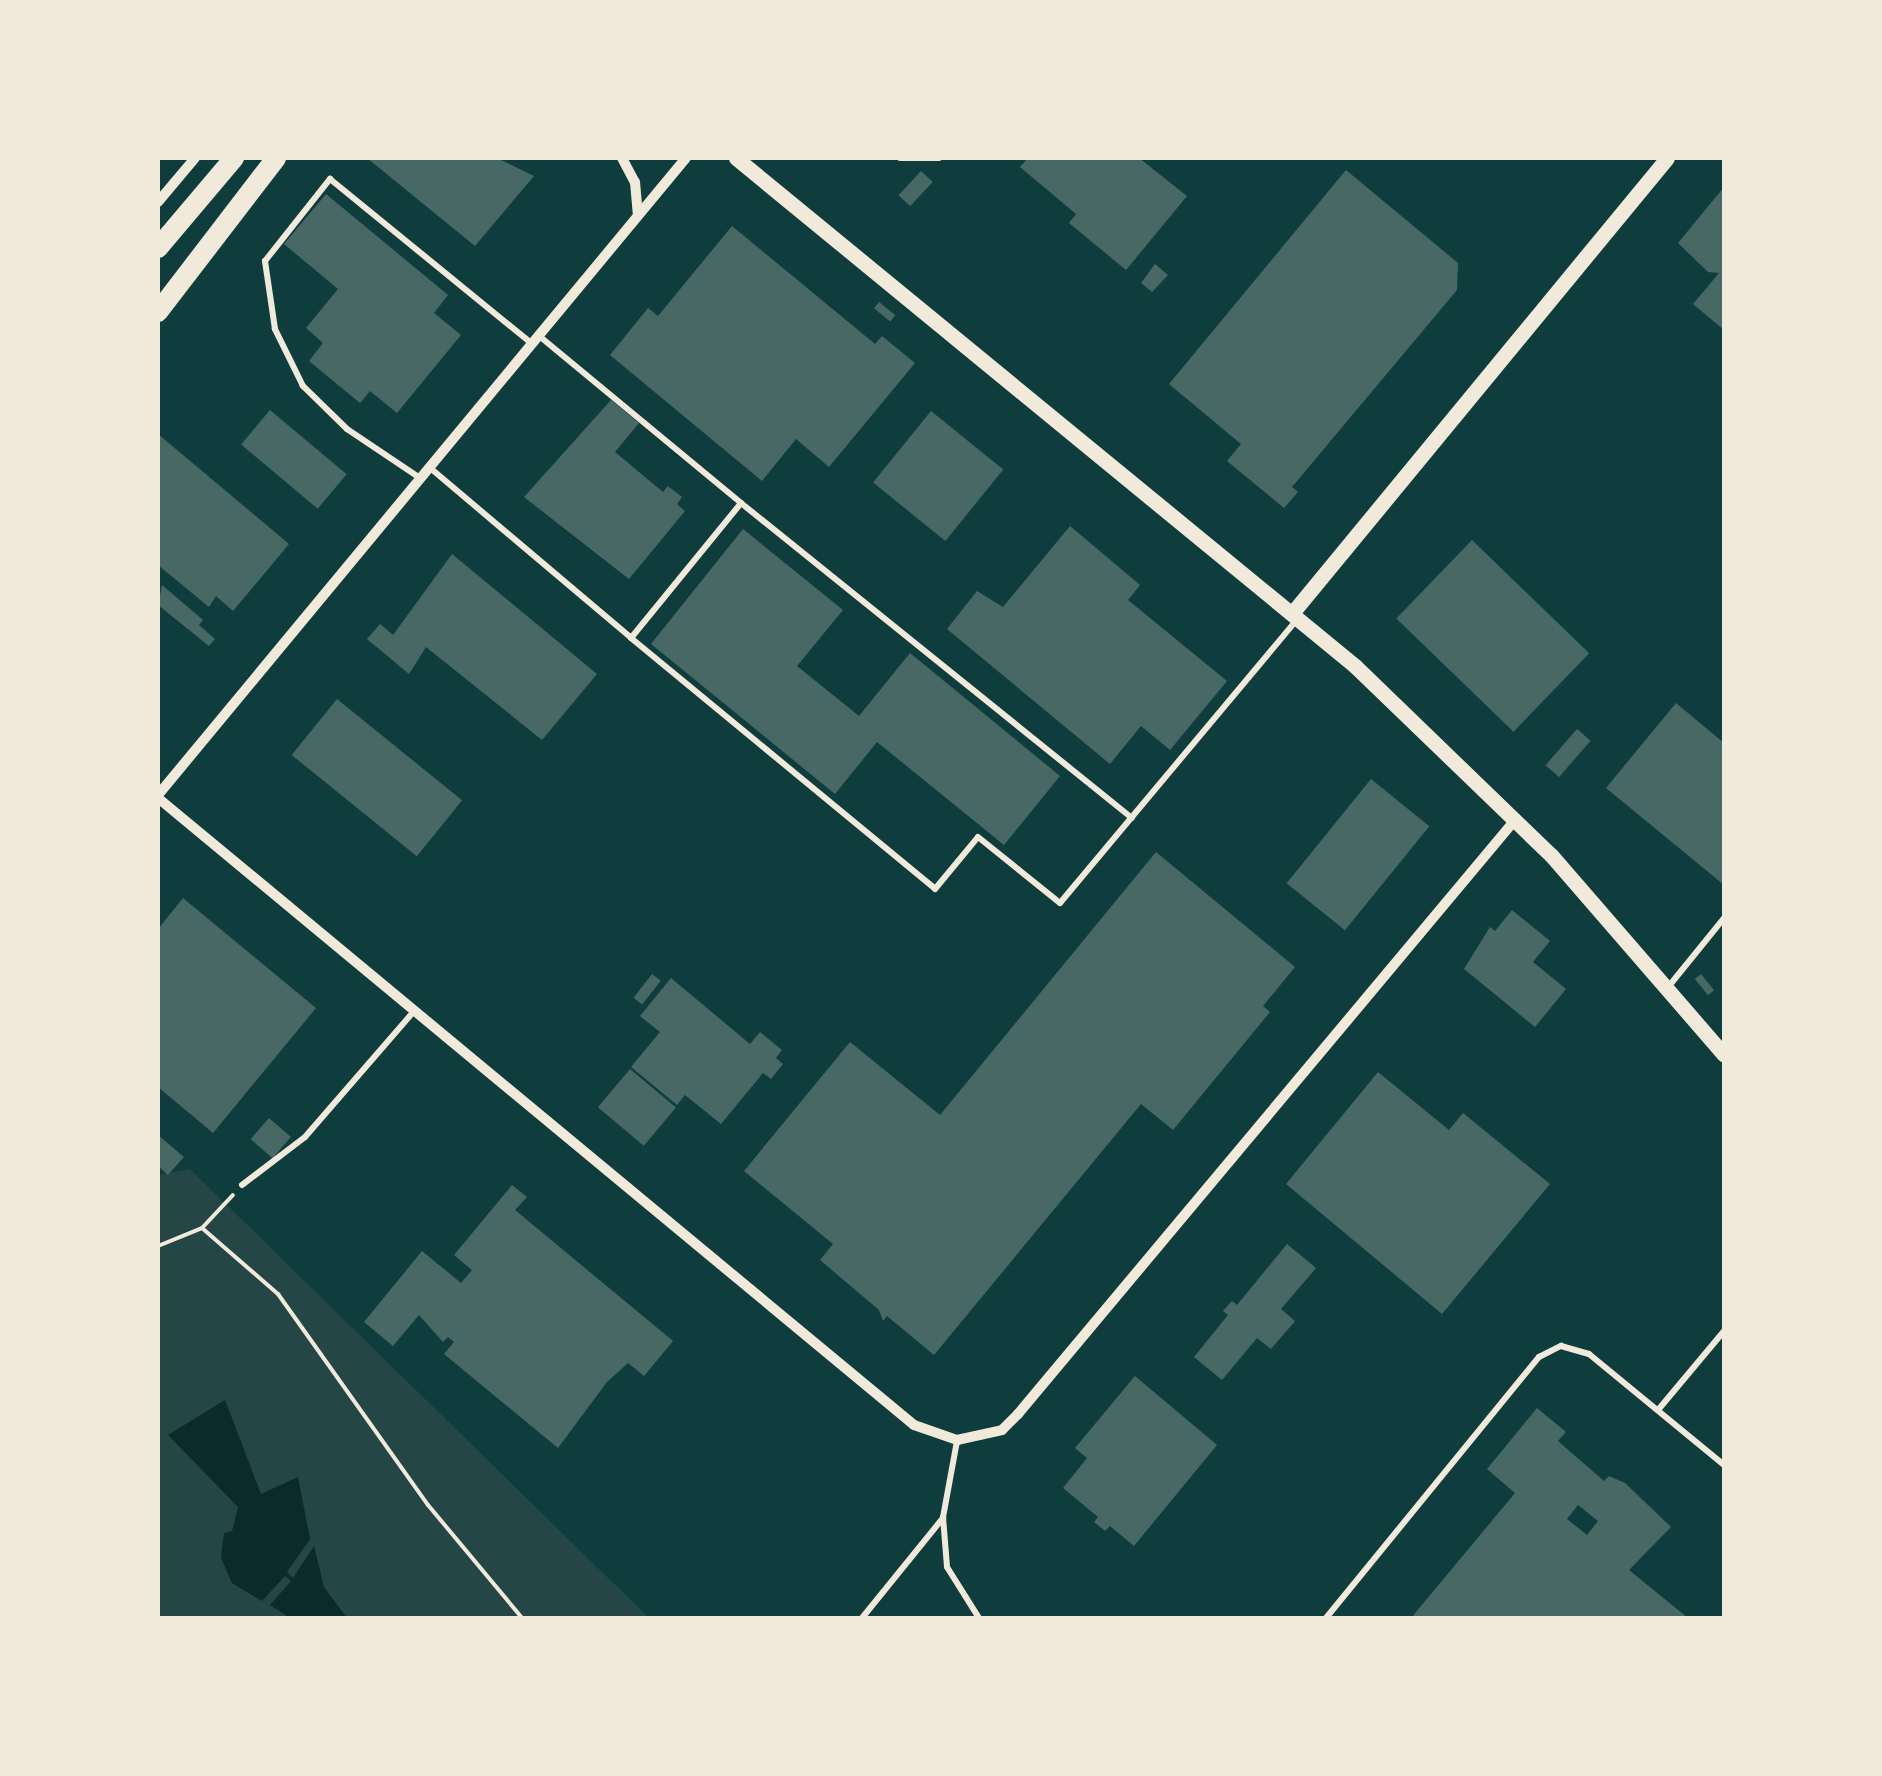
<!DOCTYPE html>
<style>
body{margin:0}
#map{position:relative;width:1882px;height:1776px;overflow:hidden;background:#0f3d3e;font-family:"Alegreya Sans",sans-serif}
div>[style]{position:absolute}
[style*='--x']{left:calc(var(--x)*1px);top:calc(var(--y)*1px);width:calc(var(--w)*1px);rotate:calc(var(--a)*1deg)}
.green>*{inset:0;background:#244646}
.water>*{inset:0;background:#0a2a2b}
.building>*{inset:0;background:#486865;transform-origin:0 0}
.path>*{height:4px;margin:-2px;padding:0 2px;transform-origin:2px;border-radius:2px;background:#f1e9da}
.service>*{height:6px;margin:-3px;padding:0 3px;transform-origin:3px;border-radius:3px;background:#f1e9da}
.minor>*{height:10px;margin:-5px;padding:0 5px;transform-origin:5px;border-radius:5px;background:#f1e9da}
.tertiary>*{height:15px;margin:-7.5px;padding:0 7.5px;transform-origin:7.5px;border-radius:7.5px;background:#f1e9da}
.trunk>*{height:20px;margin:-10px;padding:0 10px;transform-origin:10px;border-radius:10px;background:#f1e9da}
span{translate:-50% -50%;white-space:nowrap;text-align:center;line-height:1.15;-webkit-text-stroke:10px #f1e9da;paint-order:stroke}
.frame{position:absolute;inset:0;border:160px solid #f1e9da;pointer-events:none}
</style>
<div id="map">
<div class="green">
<i style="clip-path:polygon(190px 1169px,649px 1618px,158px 1618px,158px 1175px)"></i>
</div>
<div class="water">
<i style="clip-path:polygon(225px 1400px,261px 1494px,298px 1477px,310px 1539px,287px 1572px,293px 1578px,314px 1546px,324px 1587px,347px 1618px,290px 1618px,270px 1605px,291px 1581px,285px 1576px,262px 1601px,232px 1583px,221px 1558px,224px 1533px,232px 1531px,238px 1507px,168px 1435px)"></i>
</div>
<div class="building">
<i style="clip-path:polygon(367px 158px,497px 158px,534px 176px,475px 246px)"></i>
<i style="clip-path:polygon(1028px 158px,1139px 158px,1187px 196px,1126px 270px,1069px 223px,1076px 214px,1020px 167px)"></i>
<i style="clip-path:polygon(1346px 170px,1458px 263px,1457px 290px,1292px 487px,1298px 492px,1284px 508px,1227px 461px,1241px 444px,1169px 384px)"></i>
<i style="left:921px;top:171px;width:16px;height:33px;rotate:43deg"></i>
<i style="clip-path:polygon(1724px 187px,1724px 330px,1693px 304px,1719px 273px,1708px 272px,1678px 243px)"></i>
<i style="clip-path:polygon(326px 194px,448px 295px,434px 313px,461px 335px,397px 413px,370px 391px,360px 403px,309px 361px,323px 343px,306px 328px,338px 289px,284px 244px)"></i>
<i style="clip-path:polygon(732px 226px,875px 344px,882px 336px,915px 363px,829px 467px,796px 439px,762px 481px,610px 355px,648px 308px,658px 316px)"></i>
<i style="clip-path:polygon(1155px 264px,1168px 275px,1152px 292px,1141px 283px)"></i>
<i style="left:879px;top:302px;width:21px;height:8px;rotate:39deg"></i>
<i style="clip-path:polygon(611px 400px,639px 423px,615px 452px,663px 492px,668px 486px,682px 497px,677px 504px,685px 511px,629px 579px,524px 497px)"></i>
<i style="left:270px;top:410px;width:100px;height:45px;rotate:40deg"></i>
<i style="left:931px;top:411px;width:93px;height:92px;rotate:39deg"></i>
<i style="clip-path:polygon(158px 434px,289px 544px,233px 611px,216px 596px,209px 607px,158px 565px)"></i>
<i style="clip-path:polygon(1070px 526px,1140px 585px,1128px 600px,1227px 681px,1170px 750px,1141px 726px,1110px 764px,947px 629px,977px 591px,1003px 607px)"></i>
<i style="clip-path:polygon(743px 529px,843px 610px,797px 666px,859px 716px,910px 653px,1060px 776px,1004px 845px,877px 742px,835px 794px,651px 644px)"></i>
<i style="left:1472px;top:540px;width:163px;height:109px;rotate:44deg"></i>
<i style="clip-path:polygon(452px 554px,597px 674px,542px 740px,426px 647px,409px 674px,367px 639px,380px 624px,393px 635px)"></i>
<i style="clip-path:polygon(162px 585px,203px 620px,199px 625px,215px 639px,209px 646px,158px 605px)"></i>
<i style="left:337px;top:699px;width:161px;height:72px;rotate:39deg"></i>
<i style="clip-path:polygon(1676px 703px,1724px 743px,1724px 885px,1606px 788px)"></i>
<i style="left:1577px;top:729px;width:18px;height:48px;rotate:41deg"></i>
<i style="left:1371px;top:779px;width:75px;height:134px;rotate:39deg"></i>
<i style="clip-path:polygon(1156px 852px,1295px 967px,1263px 1006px,1270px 1012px,1173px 1130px,1141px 1104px,934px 1355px,887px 1316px,883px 1321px,879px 1310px,820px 1260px,833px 1244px,744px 1171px,850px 1042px,940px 1115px)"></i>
<i style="clip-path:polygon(183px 898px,316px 1008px,213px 1133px,158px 1087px,158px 929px)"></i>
<i style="clip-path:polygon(1512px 910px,1550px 941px,1533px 962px,1566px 989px,1535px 1027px,1464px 969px,1490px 927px,1495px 931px)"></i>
<i style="left:652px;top:974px;width:11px;height:30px;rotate:38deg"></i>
<i style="left:1701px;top:974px;width:21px;height:8px;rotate:51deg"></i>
<i style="clip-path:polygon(671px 978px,750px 1044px,760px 1032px,782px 1050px,776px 1058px,783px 1064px,771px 1079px,763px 1073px,721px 1124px,685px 1095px,677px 1105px,631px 1067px,660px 1032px,640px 1016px)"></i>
<i style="left:630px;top:1069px;width:60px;height:50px;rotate:40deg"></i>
<i style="clip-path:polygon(1378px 1072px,1449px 1130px,1463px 1113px,1550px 1184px,1442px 1314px,1286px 1184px)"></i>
<i style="left:269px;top:1118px;width:29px;height:28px;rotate:41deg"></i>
<i style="clip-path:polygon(158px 1135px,184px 1157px,168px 1175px,158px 1166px)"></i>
<i style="clip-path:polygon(512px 1185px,527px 1197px,515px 1210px,673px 1341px,644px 1376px,628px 1363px,607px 1382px,558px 1448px,444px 1354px,454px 1342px,448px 1337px,443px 1342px,419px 1315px,393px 1346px,364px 1322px,422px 1251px,461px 1283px,472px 1270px,454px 1255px)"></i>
<i style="clip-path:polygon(1287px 1244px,1316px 1268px,1281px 1309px,1295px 1321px,1271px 1349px,1257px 1338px,1222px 1380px,1194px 1357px,1228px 1315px,1223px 1311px,1232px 1301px,1237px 1305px)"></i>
<i style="clip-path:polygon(1135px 1376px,1217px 1445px,1134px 1546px,1110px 1526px,1105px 1531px,1094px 1522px,1098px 1517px,1063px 1488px,1087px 1458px,1075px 1448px)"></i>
<i style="clip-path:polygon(evenodd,1537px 1408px,1566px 1432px,1558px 1441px,1604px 1481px,1609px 1476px,1625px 1483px,1671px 1527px,1629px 1570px,1688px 1618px,1411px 1618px,1515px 1493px,1487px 1469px,1537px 1408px,1578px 1505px,1598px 1521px,1587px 1535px,1567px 1519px,1578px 1505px)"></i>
</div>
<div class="path">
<i style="--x:202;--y:1228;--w:45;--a:-46.8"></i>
<i style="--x:158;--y:1246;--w:48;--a:-22.2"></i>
<i style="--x:202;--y:1228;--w:101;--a:41"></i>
<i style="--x:278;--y:1294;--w:259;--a:54.6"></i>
<i style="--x:428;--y:1505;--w:147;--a:50.2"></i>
<i style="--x:158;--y:1617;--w:1;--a:45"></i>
</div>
<div class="service">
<i style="--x:900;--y:158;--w:39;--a:0"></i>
<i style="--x:538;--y:335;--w:264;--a:39.6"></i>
<i style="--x:429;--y:467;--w:265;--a:40.2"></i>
<i style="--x:631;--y:638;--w:174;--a:-50.8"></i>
<i style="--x:741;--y:503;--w:502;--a:38.86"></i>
<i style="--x:420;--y:478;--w:88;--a:-146.1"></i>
<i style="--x:347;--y:429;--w:62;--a:-135.7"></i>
<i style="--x:303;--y:386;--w:64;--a:-116.2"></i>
<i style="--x:275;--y:329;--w:69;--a:-98.4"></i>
<i style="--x:265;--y:261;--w:105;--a:-51.6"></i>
<i style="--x:330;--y:179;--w:259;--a:39.2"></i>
<i style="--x:631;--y:638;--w:394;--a:39.5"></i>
<i style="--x:935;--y:889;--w:67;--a:-50.4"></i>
<i style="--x:978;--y:837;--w:105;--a:38.8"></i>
<i style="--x:1060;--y:903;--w:371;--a:-50.1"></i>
<i style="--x:1669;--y:986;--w:87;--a:-51"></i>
<i style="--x:242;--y:1185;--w:79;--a:-37.3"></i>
<i style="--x:305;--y:1137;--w:167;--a:-49.1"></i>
<i style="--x:1658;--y:1410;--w:103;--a:-50.1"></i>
<i style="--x:957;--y:1441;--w:77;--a:100.4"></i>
<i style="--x:943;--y:1517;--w:50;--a:85.4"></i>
<i style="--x:947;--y:1567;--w:60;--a:57.9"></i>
<i style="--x:862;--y:1618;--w:129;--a:-51"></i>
<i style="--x:1326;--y:1618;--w:337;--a:-50.8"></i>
<i style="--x:1539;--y:1357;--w:25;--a:-27"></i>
<i style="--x:1561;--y:1346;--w:29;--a:16"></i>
<i style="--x:1589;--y:1354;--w:175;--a:39.4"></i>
</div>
<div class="minor">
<i style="--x:622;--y:158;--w:27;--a:62"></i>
<i style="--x:635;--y:182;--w:32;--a:85"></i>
<i style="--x:158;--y:202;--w:57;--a:-49.9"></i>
<i style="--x:158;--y:795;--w:827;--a:-50.35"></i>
<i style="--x:158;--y:798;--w:982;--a:39.67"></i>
<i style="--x:914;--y:1425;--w:46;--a:19.2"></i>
<i style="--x:957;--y:1440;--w:46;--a:-12.5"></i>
<i style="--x:1002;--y:1430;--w:23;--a:-45"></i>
<i style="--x:1018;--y:1414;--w:774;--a:-50.08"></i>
</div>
<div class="tertiary">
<i style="--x:736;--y:158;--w:801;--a:39.37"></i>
<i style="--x:1355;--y:666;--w:272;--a:44"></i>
<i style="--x:1551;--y:855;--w:264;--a:49.1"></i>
<i style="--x:1293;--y:612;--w:588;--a:-50.52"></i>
</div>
<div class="trunk">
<i style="--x:158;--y:248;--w:118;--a:-49.8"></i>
<i style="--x:158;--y:312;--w:194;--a:-52.5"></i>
</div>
<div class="frame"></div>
</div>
